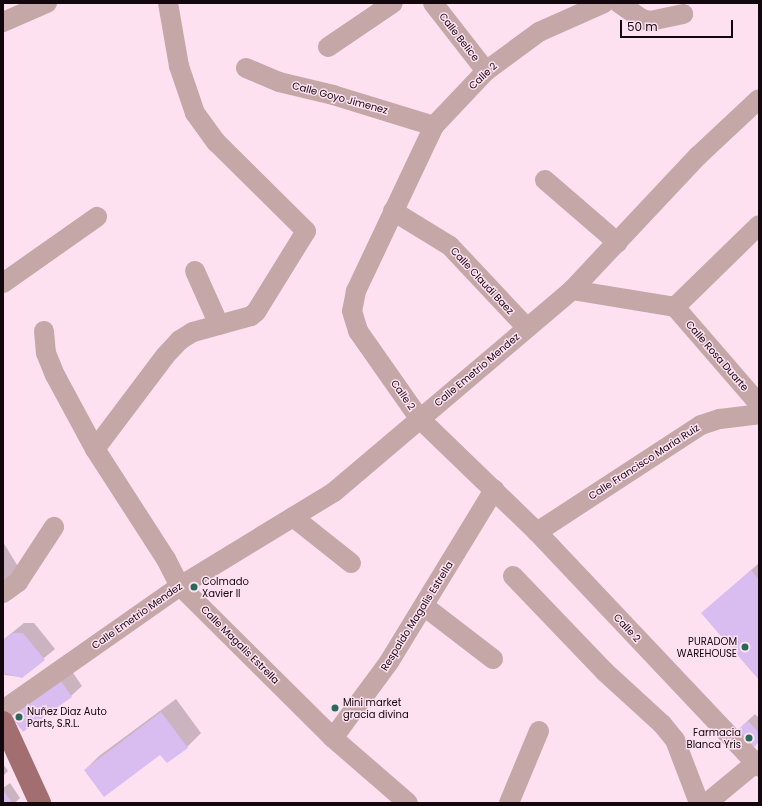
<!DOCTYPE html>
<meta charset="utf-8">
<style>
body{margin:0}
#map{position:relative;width:762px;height:806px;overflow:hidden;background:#fee1f1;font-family:Poppins,sans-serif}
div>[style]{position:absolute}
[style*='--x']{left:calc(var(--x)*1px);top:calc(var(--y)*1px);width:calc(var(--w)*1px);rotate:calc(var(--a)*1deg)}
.shadow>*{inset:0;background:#0003}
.building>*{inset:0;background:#d9bcf0}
.minor>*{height:20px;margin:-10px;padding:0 10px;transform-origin:10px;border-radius:10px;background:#c5a7a7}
.major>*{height:22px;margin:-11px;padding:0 11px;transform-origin:11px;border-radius:11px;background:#a26e6f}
.dots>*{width:11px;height:11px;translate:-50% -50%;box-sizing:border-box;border:2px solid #fee1f1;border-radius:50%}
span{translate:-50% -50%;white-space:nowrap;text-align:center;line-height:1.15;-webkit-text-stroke:3px #fee1f1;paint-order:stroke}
.street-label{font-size:10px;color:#13070e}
.poi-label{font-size:10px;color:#13070e}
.left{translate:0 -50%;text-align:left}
.right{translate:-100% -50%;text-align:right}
.frame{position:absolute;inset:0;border:4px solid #13070e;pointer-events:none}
.scale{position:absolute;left:620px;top:20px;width:113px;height:18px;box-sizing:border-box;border:2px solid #13070e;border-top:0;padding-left:5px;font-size:12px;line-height:14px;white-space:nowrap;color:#13070e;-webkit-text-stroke:3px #fee1f1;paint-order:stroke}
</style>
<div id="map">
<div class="shadow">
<i style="clip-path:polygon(3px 542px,22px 573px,3px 589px)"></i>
<i style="clip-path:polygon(759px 563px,759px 679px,703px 613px)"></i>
<i style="clip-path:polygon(24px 623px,34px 623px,55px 649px,21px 677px,5px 675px,3px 671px,3px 640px)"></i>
<i style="clip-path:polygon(69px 667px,82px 686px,71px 696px,29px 696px)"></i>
<i style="clip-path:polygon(176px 699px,201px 733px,187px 747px,167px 762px,161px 753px,85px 770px,99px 756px)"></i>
<i style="clip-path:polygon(755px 714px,759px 718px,759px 741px,742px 726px)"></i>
<i style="clip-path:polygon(3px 764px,8px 771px,3px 776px)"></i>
<i style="clip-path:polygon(10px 783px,20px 798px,15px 803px,3px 803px,3px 788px)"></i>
</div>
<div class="building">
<i style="clip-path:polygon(751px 570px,759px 580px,759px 680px,701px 613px)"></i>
<i style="clip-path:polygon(13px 633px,23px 633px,45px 660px,22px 678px,3px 673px,3px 640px)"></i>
<i style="clip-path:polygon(58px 677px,72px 697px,23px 732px,13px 719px,17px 707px)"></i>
<i style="clip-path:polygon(161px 712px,188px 748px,167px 763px,160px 755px,104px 797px,84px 770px)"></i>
<i style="clip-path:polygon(748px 721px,759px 733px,759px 742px,750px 751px,734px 733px)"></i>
<i style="clip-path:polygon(3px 790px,12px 803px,3px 803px)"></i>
</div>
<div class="minor">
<i style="--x:433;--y:3;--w:86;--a:52.1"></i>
<i style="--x:604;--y:3;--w:71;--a:156"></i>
<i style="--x:539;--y:32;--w:66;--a:143.7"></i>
<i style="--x:486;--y:71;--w:76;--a:133.4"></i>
<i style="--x:434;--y:126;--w:183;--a:115.3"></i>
<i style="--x:356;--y:291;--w:20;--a:101"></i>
<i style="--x:352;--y:311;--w:21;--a:73"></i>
<i style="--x:358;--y:331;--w:106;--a:55"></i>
<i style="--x:419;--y:418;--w:164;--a:44"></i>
<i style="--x:537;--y:532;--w:323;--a:46.6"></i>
<i style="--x:619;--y:3;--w:28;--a:35"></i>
<i style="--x:642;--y:19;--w:8;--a:14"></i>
<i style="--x:650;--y:21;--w:34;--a:-12"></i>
<i style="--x:3;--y:22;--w:48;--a:-23.4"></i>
<i style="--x:328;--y:47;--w:78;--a:-34.1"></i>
<i style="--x:246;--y:68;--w:36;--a:23"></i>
<i style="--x:279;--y:82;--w:56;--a:13.5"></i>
<i style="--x:333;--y:95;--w:106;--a:17.1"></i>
<i style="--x:545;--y:180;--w:96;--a:40.8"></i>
<i style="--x:393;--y:211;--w:67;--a:31.6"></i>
<i style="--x:450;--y:246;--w:112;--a:46.8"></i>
<i style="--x:195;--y:271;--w:59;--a:66"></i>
<i style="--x:3;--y:283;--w:115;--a:-35.1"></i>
<i style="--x:572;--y:290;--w:104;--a:9.4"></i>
<i style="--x:675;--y:307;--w:117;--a:-44.3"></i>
<i style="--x:675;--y:307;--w:128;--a:49.1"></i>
<i style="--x:44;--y:331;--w:22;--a:85"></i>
<i style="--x:46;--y:353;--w:24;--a:68"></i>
<i style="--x:55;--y:375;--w:84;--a:61.6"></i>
<i style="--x:95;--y:449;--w:131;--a:57.2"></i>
<i style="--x:166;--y:559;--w:30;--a:63"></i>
<i style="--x:180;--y:586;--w:216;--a:44.8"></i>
<i style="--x:333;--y:738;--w:99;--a:40.9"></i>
<i style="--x:95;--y:449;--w:116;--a:-53"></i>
<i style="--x:165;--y:356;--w:22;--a:-47"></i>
<i style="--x:180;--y:340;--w:15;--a:-32"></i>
<i style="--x:193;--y:332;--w:60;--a:-15.4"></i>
<i style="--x:251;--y:316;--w:6;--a:-39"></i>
<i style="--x:256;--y:312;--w:95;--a:-58.3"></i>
<i style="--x:306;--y:231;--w:127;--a:-135.3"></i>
<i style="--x:216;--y:142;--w:36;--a:-126"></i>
<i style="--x:195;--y:113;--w:50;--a:-108.8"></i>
<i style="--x:179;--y:66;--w:64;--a:-99.9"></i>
<i style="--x:293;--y:517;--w:74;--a:38.4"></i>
<i style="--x:537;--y:532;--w:196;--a:-33.1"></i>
<i style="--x:701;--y:425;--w:20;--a:-18"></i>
<i style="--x:720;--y:419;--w:39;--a:-7"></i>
<i style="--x:513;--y:576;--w:132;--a:46.2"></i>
<i style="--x:604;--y:671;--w:79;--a:42.4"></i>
<i style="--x:662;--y:724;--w:21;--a:51"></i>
<i style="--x:675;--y:740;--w:67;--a:69.1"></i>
<i style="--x:3;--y:593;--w:19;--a:-36"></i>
<i style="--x:18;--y:582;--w:66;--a:-56.8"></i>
<i style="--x:424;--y:606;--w:87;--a:37.5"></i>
<i style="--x:3;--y:710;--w:216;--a:-35"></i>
<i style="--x:180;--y:586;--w:180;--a:-31.4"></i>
<i style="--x:334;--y:492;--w:312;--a:-40.3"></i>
<i style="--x:572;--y:290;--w:184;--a:-46.8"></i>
<i style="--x:698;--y:156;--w:83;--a:-43.1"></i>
<i style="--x:333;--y:738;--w:94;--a:-53.6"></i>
<i style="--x:389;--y:662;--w:202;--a:-58.6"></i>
<i style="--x:509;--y:803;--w:78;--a:-67.4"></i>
<i style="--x:707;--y:803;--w:67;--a:-39.6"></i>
</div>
<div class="major">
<i style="--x:3;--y:722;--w:89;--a:65.4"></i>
</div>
<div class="dots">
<i style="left:194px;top:587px;background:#286957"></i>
<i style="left:745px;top:647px;background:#286957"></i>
<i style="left:335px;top:708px;background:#286957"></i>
<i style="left:19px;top:717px;background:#286957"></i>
<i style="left:749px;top:738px;background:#286957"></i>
</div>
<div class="street-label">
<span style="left:459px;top:37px;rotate:52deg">Calle Belice</span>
<span style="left:483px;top:76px;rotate:-43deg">Calle 2</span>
<span style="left:340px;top:98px;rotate:15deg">Calle Goyo Jimenez</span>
<span style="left:482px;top:281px;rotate:47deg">Calle Claudi Baez</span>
<span style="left:717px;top:356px;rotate:49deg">Calle Rosa Duarte</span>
<span style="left:477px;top:370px;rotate:-40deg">Calle Emetrio Mendez</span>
<span style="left:403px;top:395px;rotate:55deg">Calle 2</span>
<span style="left:644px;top:462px;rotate:-33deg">Calle Francisco Maria Ruiz</span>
<span style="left:137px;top:616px;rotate:-35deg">Calle Emetrio Mendez</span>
<span style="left:417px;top:616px;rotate:-58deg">Respaldo Magalis Estrella</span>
<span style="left:627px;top:628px;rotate:47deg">Calle 2</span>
<span style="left:240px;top:645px;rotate:45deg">Calle Magalis Estrella</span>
</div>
<div class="poi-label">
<span class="left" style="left:202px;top:587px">Colmado<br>Xavier II</span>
<span class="right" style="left:737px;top:647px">PURADOM<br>WAREHOUSE</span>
<span class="left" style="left:343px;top:708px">Mini market<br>gracia divina</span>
<span class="left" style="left:27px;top:717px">Nuñez Diaz Auto<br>Parts, S.R.L.</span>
<span class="right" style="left:741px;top:738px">Farmacia<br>Blanca Yris</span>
</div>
<div class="frame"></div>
<div class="scale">50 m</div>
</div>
